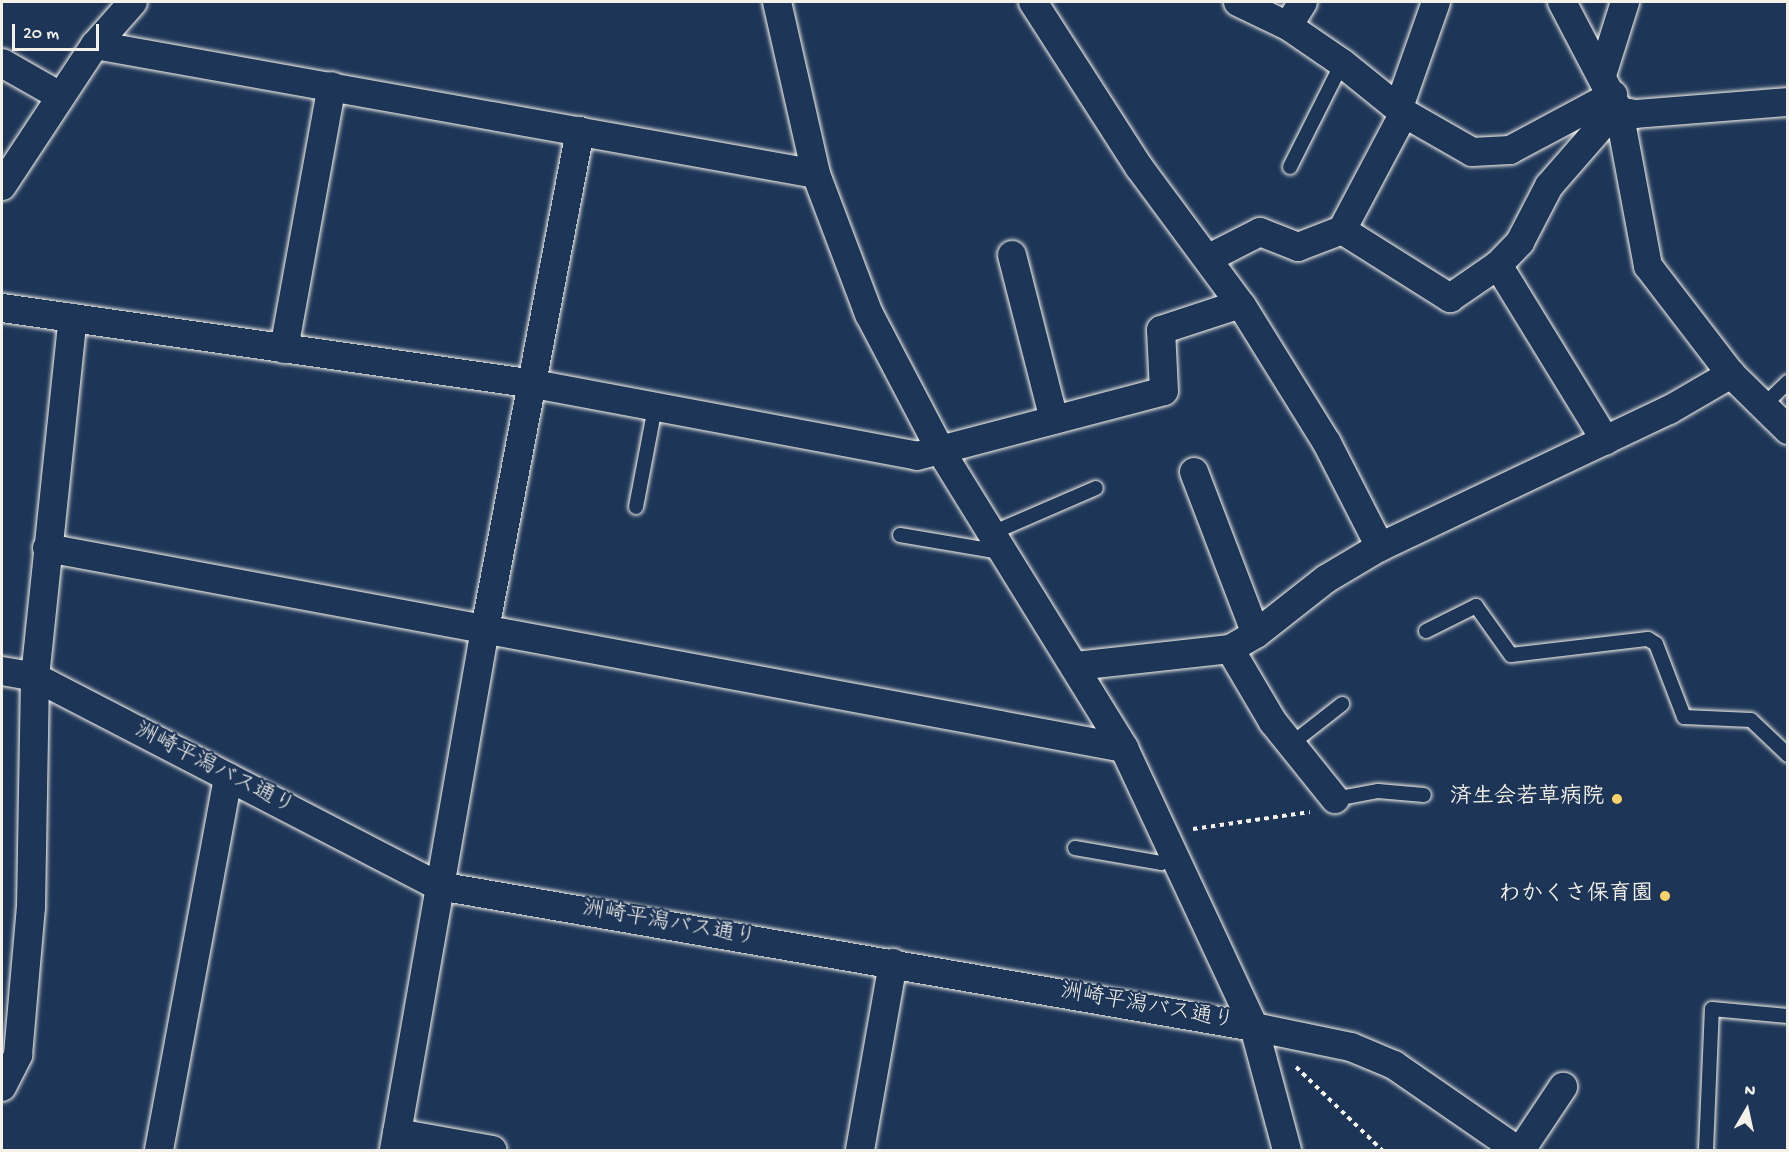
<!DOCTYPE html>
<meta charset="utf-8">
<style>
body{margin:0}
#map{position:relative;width:1789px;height:1152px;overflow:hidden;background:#1d3557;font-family:"Gochi Hand","Klee One",sans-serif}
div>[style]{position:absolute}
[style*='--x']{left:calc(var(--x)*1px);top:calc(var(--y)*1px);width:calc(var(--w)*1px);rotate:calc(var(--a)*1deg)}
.path>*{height:4px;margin-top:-2px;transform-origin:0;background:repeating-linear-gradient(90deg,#f4f1e8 0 4.5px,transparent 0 9px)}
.roads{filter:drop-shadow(0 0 2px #f4f1e8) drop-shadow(0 0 2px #f4f1e8)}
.lane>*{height:14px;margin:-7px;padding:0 7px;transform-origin:7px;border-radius:7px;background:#1d3557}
.street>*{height:28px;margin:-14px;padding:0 14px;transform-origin:14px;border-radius:14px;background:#1d3557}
.dots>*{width:16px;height:16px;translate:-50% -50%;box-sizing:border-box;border:3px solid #1d3557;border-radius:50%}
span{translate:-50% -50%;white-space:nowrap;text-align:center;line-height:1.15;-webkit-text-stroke:4.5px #1d3557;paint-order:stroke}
.street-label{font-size:22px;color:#f4f1e8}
.poi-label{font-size:22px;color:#f4f1e8;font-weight:700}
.right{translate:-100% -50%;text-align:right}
.frame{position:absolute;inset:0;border:3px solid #f4f1e8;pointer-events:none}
.north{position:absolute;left:1717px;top:1080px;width:60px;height:60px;-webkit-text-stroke:4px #1d3557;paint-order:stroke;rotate:9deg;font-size:16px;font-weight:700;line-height:24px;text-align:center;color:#f4f1e8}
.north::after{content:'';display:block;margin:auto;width:21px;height:27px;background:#f4f1e8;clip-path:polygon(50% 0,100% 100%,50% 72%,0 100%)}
.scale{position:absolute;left:12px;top:24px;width:87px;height:27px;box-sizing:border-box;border:3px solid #f4f1e8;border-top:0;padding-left:8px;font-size:18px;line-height:21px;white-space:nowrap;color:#f4f1e8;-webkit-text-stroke:4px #1d3557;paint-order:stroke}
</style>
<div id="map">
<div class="path">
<i style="--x:1193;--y:829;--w:118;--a:-8.3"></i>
<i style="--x:1296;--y:1067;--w:120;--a:44"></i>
</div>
<div class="roads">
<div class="lane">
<i style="--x:1290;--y:167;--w:116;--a:-63.4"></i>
<i style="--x:1763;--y:406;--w:35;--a:-44"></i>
<i style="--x:636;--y:507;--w:102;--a:-79.2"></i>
<i style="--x:992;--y:533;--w:113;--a:-23.4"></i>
<i style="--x:900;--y:535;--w:102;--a:9.6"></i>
<i style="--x:1426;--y:631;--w:56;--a:-26.6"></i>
<i style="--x:1476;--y:606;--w:60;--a:54.5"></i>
<i style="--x:1511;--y:655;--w:138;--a:-6.7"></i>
<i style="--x:1648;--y:639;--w:9;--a:32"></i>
<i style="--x:1656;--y:644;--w:78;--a:69"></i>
<i style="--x:1684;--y:717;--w:67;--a:2.6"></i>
<i style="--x:1751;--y:720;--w:51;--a:43.4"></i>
<i style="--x:1291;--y:744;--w:65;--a:-38.1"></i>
<i style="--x:1335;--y:799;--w:44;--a:-10.5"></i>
<i style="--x:1378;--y:791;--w:46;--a:5"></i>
<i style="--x:1075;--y:848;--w:87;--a:9.9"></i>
<i style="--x:1161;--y:863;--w:17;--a:-24"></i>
<i style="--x:1706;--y:1150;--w:141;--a:-87.6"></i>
<i style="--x:1712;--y:1009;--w:76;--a:5.3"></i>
</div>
<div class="street">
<i style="--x:777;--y:2;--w:176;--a:77.2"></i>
<i style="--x:816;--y:174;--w:150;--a:69.3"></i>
<i style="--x:869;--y:314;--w:157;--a:62.3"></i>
<i style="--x:942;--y:453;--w:347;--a:58.3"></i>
<i style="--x:1124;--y:748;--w:308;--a:65"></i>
<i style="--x:1254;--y:1027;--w:99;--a:11.7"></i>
<i style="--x:1351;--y:1047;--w:47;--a:22.7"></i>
<i style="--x:1394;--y:1065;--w:150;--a:34.6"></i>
<i style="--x:1033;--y:2;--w:196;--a:57.3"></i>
<i style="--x:1139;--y:167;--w:173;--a:53.5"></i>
<i style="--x:1242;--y:306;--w:161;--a:58.2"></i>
<i style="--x:1327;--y:443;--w:117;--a:63"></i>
<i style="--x:1238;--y:2;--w:55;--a:25.6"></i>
<i style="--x:1288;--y:26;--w:65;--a:34.4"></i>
<i style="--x:1342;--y:63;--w:80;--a:38.9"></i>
<i style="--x:1404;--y:113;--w:78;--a:29.8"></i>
<i style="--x:1472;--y:152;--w:38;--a:-3"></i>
<i style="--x:1510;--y:150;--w:117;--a:-28.1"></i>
<i style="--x:1562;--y:2;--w:123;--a:62.4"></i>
<i style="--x:1619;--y:111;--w:158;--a:79.4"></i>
<i style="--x:1648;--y:266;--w:136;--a:52.5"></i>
<i style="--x:1731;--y:374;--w:80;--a:44.5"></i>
<i style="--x:1288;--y:26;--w:28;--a:-58"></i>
<i style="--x:95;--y:45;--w:732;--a:10.14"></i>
<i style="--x:2;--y:63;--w:67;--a:29.6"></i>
<i style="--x:1602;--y:75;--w:77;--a:-72.5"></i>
<i style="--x:1399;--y:107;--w:111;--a:-70.6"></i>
<i style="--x:2;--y:186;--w:169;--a:-56.6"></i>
<i style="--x:95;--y:45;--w:57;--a:-48.5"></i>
<i style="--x:1342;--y:230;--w:132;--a:-62.1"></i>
<i style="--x:1012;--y:255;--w:170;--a:75.7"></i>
<i style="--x:1209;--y:258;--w:57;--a:-27"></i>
<i style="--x:1260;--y:232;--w:41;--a:21.5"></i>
<i style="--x:1298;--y:247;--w:47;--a:-21.1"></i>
<i style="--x:1342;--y:230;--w:128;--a:32.2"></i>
<i style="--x:1450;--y:298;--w:58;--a:-34.5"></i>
<i style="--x:1498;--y:265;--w:32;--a:-46"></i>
<i style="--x:1520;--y:242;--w:63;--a:-62.6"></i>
<i style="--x:1549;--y:186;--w:93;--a:-48.9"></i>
<i style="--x:1610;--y:116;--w:10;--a:-29"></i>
<i style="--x:1619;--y:111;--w:16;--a:11"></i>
<i style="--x:1635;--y:114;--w:153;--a:-4.5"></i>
<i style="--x:1498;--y:265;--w:206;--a:58.5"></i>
<i style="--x:2;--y:308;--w:537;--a:8.13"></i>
<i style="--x:534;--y:384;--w:390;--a:10.6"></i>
<i style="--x:917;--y:456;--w:255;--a:-14.7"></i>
<i style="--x:1164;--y:391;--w:61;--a:-92.8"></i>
<i style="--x:1161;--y:330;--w:83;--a:-18.2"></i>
<i style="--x:284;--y:349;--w:267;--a:-79.7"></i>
<i style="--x:1194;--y:472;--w:173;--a:69.1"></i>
<i style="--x:47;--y:548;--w:1095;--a:10.52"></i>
<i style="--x:1230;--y:649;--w:85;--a:59.5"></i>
<i style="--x:1273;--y:722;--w:99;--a:51.2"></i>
<i style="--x:1076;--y:666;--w:155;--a:-6.3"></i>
<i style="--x:1230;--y:649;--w:30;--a:-30"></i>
<i style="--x:1256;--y:634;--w:89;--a:-38.2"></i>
<i style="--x:1326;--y:579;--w:63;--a:-30.7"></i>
<i style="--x:1380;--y:547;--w:320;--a:-25.4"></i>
<i style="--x:1669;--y:410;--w:72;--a:-30.1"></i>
<i style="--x:2;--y:671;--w:34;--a:10"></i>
<i style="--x:35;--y:677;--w:455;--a:27.4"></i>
<i style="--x:439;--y:886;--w:827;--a:9.82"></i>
<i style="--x:1254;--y:1027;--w:127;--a:75"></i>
<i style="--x:2;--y:1087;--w:36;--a:-63"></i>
<i style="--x:18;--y:1055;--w:149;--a:-85"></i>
<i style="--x:31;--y:907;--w:230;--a:-89"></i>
<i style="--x:35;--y:677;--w:361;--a:-84"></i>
<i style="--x:397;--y:1133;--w:97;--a:10.1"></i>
<i style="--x:159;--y:1150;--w:379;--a:-79.5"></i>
<i style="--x:394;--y:1150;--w:529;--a:-80.09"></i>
<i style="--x:485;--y:629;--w:507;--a:-79.2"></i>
<i style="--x:860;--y:1150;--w:190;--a:-80"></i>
<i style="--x:1521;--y:1150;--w:76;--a:-56.3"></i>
</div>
</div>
<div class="dots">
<i style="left:1617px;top:799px;background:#ffd166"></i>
<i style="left:1665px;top:896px;background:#ffd166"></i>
</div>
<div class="street-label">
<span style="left:214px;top:770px;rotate:27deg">洲崎平潟バス通り</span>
<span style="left:669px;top:925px;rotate:10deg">洲崎平潟バス通り</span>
<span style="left:1147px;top:1008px;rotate:10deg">洲崎平潟バス通り</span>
</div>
<div class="poi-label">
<span class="right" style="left:1604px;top:799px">済生会若草病院</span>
<span class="right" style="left:1653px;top:896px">わかくさ保育園</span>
</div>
<div class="frame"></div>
<div class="north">N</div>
<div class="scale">20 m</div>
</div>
